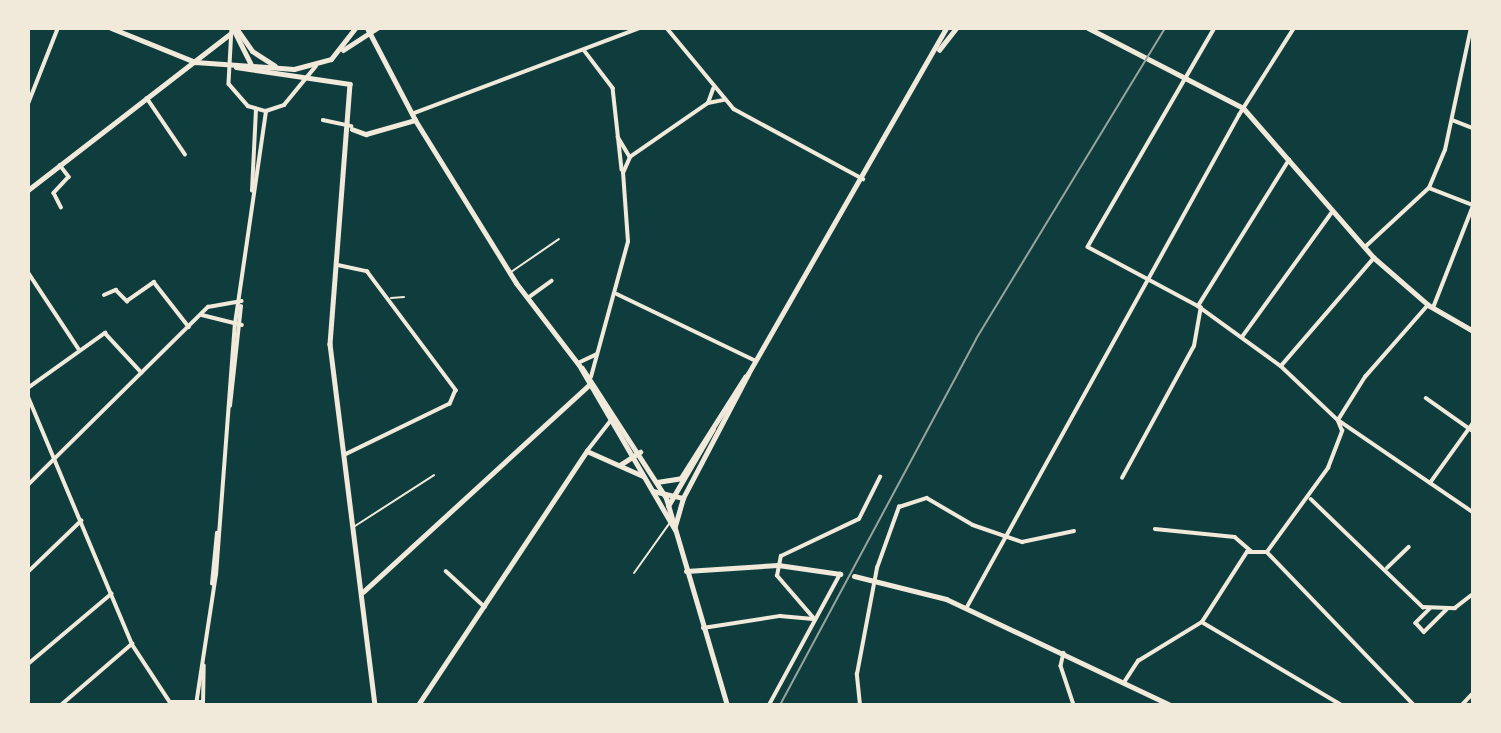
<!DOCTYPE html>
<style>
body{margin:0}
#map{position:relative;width:1501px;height:733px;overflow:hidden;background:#0f3d3e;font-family:"IBM Plex Sans",sans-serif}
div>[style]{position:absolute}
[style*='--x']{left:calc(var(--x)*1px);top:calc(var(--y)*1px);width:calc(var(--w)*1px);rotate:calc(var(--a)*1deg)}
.service>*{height:2px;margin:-1px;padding:0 1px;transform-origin:1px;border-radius:1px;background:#f1e9da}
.minor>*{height:3.5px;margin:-1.75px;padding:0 1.75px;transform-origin:1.75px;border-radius:1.75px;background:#f1e9da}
.tertiary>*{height:4.5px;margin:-2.25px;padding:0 2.25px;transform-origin:2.25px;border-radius:2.25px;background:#f1e9da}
.secondary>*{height:5px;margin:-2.5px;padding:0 2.5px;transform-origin:2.5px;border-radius:2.5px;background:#f1e9da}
.rail>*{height:2px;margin:-1px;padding:0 1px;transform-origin:1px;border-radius:1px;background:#97a49c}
span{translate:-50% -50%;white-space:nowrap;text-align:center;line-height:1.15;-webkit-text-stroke:6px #f1e9da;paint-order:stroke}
.frame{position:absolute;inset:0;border:30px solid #f1e9da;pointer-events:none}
</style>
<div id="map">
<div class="service">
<i style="--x:511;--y:272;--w:58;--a:-34.5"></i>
<i style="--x:391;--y:298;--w:13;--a:-4"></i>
<i style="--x:355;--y:526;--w:94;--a:-32.8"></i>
<i style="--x:634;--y:573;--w:60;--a:-54.5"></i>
</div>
<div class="minor">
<i style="--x:232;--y:28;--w:56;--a:93.1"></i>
<i style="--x:229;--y:84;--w:29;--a:49"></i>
<i style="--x:248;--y:106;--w:19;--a:16"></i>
<i style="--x:266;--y:111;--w:19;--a:-18"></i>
<i style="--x:284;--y:105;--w:50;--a:-50.6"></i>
<i style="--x:667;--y:28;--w:105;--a:50.4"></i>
<i style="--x:734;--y:109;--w:147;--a:28.5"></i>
<i style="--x:1215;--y:28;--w:253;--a:120.1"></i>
<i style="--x:1088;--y:247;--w:125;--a:28.2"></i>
<i style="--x:1198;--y:306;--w:102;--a:35.9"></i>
<i style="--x:1281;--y:366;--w:79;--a:43.5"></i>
<i style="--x:1338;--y:420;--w:163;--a:34.3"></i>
<i style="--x:584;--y:50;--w:48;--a:52.7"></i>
<i style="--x:613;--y:88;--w:82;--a:83.7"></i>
<i style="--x:147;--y:98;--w:68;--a:55.8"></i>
<i style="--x:708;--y:103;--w:15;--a:-70"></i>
<i style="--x:28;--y:104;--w:82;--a:-68.5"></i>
<i style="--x:412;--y:114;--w:244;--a:-20.7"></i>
<i style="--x:323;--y:120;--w:29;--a:12"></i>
<i style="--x:1452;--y:120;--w:22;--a:21"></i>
<i style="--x:618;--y:137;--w:23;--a:59"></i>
<i style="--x:60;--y:165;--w:15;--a:53"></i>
<i style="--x:69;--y:177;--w:22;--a:133"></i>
<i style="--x:54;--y:193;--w:16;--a:63"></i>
<i style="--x:1429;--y:188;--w:47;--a:21.1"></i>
<i style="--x:252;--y:191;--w:82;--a:-87.2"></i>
<i style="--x:1365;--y:247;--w:87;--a:-42.7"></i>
<i style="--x:1429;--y:188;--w:41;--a:-67.2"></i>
<i style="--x:1445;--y:150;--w:125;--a:-78"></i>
<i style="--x:338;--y:265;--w:30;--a:12"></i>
<i style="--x:367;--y:271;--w:149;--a:53.2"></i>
<i style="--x:456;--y:390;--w:15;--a:113"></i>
<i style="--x:450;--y:404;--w:117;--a:154.1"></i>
<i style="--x:28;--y:272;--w:92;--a:56.5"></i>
<i style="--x:617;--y:294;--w:154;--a:25.7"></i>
<i style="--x:104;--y:295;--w:13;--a:-23"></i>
<i style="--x:116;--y:290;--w:16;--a:45"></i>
<i style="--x:127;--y:301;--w:33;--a:-35"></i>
<i style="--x:154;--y:282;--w:57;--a:52.1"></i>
<i style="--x:528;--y:298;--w:29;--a:-36"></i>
<i style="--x:1198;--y:306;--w:172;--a:-58.1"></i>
<i style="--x:1433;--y:308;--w:110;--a:-68.6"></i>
<i style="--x:202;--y:315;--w:41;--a:14"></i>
<i style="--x:1242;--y:337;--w:155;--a:-54.2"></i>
<i style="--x:578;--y:363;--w:21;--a:-25"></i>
<i style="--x:1281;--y:366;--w:143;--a:-49.3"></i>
<i style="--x:591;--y:377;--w:140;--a:-74.7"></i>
<i style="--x:628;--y:242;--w:69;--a:-94.1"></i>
<i style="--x:623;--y:173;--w:17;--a:-66"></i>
<i style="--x:630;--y:157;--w:95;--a:-34.7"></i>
<i style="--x:708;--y:103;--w:16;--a:-11"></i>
<i style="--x:28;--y:388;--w:95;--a:-35.5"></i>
<i style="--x:105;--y:333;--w:54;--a:47.2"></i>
<i style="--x:28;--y:396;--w:269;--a:67.2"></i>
<i style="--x:132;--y:644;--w:73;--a:56.7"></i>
<i style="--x:1426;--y:398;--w:57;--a:35.1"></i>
<i style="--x:230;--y:406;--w:100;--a:-83.7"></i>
<i style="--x:1338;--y:420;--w:51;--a:-57.9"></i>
<i style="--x:1365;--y:377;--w:96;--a:-48.8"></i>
<i style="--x:587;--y:451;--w:39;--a:-52"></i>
<i style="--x:1122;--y:478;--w:150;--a:-61.4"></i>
<i style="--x:1194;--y:346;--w:39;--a:-80"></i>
<i style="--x:1430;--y:483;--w:74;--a:-54.4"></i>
<i style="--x:28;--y:485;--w:253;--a:-44.7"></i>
<i style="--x:208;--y:307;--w:34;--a:-10"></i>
<i style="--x:1311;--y:499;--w:156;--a:44"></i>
<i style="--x:1423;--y:607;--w:32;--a:2"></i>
<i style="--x:1455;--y:608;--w:23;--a:-38"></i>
<i style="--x:1155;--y:529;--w:80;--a:5.7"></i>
<i style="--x:1235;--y:537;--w:21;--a:41"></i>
<i style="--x:1267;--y:552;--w:212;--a:46.1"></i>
<i style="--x:1267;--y:552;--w:104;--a:-54"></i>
<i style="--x:1328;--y:468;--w:40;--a:-69"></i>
<i style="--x:1342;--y:431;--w:11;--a:-112"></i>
<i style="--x:1387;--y:568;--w:30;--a:-44"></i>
<i style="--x:446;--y:571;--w:53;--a:42.7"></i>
<i style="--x:28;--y:572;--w:74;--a:-43.9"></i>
<i style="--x:212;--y:584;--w:51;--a:-84.4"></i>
<i style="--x:967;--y:607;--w:562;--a:-61.06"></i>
<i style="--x:1239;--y:115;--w:103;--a:-57.7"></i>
<i style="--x:1430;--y:609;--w:20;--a:135"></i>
<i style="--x:1416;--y:623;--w:12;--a:48"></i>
<i style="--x:1424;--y:632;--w:33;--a:-45"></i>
<i style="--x:815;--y:620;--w:58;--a:-130.8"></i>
<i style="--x:777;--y:576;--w:20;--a:-79"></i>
<i style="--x:781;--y:556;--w:86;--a:-25.4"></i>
<i style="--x:859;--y:519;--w:47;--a:-63.4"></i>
<i style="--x:1202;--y:622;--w:163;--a:30.7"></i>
<i style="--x:703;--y:628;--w:78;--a:-8.9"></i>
<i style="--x:780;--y:616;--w:33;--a:5"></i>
<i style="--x:1064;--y:653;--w:13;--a:103"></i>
<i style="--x:1061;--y:666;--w:41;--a:71.6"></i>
<i style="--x:28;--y:664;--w:109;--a:-40.1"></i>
<i style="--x:1125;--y:681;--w:24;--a:-57"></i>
<i style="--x:1138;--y:661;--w:75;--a:-31.4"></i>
<i style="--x:1202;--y:622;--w:83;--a:-57.3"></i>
<i style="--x:1247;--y:552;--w:20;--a:0"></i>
<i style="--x:171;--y:702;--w:32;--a:0"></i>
<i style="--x:61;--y:705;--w:94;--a:-40.7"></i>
<i style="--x:196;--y:705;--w:132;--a:-81.3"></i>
<i style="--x:216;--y:575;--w:252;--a:-85.7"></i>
<i style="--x:235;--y:324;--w:215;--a:-81.7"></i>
<i style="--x:203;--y:705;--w:39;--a:-89"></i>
<i style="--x:769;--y:705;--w:149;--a:-61.5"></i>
<i style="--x:860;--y:705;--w:31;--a:-96"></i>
<i style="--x:857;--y:674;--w:108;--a:-79.3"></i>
<i style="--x:877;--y:568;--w:65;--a:-70.2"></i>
<i style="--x:899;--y:507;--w:29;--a:-18"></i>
<i style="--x:927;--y:498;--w:53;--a:30.4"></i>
<i style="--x:973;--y:525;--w:52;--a:19.1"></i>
<i style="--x:1022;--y:542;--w:53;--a:-11.9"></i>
<i style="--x:1462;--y:705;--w:16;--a:-47"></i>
</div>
<div class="tertiary">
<i style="--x:233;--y:28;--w:42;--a:63.4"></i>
<i style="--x:939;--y:50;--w:28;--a:-52"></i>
<i style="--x:236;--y:67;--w:115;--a:8.5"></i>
<i style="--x:350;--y:84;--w:261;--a:94.4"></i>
<i style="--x:330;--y:344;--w:364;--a:82.9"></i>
<i style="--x:352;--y:129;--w:15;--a:20"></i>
<i style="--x:366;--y:134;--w:51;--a:-15.9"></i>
<i style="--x:28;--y:190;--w:255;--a:-37.7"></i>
<i style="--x:620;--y:465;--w:24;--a:-33"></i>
<i style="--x:657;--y:482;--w:24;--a:-9"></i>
<i style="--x:681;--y:478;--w:120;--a:-57.6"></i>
<i style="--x:653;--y:491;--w:31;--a:13"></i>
<i style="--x:668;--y:506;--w:89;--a:-59.7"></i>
<i style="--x:675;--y:526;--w:29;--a:-74"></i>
<i style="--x:683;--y:498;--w:140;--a:-62.3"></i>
<i style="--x:748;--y:374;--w:399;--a:-60.2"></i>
<i style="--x:363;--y:592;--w:306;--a:-42.5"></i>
<i style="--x:418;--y:705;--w:305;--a:-56.4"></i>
<i style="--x:587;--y:451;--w:61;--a:24.1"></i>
</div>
<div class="secondary">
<i style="--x:111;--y:28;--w:91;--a:22"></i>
<i style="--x:195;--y:62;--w:99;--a:4"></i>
<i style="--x:294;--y:69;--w:38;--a:-15"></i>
<i style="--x:331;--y:59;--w:39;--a:-52"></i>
<i style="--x:236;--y:28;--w:28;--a:55"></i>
<i style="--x:252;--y:51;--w:27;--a:33"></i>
<i style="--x:367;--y:28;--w:104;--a:62.4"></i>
<i style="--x:415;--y:120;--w:192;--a:58.2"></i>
<i style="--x:516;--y:283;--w:103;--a:52.5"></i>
<i style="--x:579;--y:365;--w:191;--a:59.8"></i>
<i style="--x:1088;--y:28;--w:174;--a:27.3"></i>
<i style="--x:1243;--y:108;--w:199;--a:48.9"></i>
<i style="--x:1374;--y:258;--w:72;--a:41"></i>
<i style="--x:1428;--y:305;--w:52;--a:30"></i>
<i style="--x:343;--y:50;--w:40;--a:-32.9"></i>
<i style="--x:582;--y:368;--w:155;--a:57.1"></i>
<i style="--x:666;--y:498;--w:216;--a:73.6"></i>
<i style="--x:686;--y:571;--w:92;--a:-3.7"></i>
<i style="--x:778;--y:565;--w:63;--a:8.3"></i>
<i style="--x:854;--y:576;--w:95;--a:14"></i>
<i style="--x:946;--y:599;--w:248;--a:25.3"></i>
</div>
<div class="rail">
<i style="--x:780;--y:705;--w:415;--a:-61.8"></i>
<i style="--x:976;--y:339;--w:364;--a:-58.7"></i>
</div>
<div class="frame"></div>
</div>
